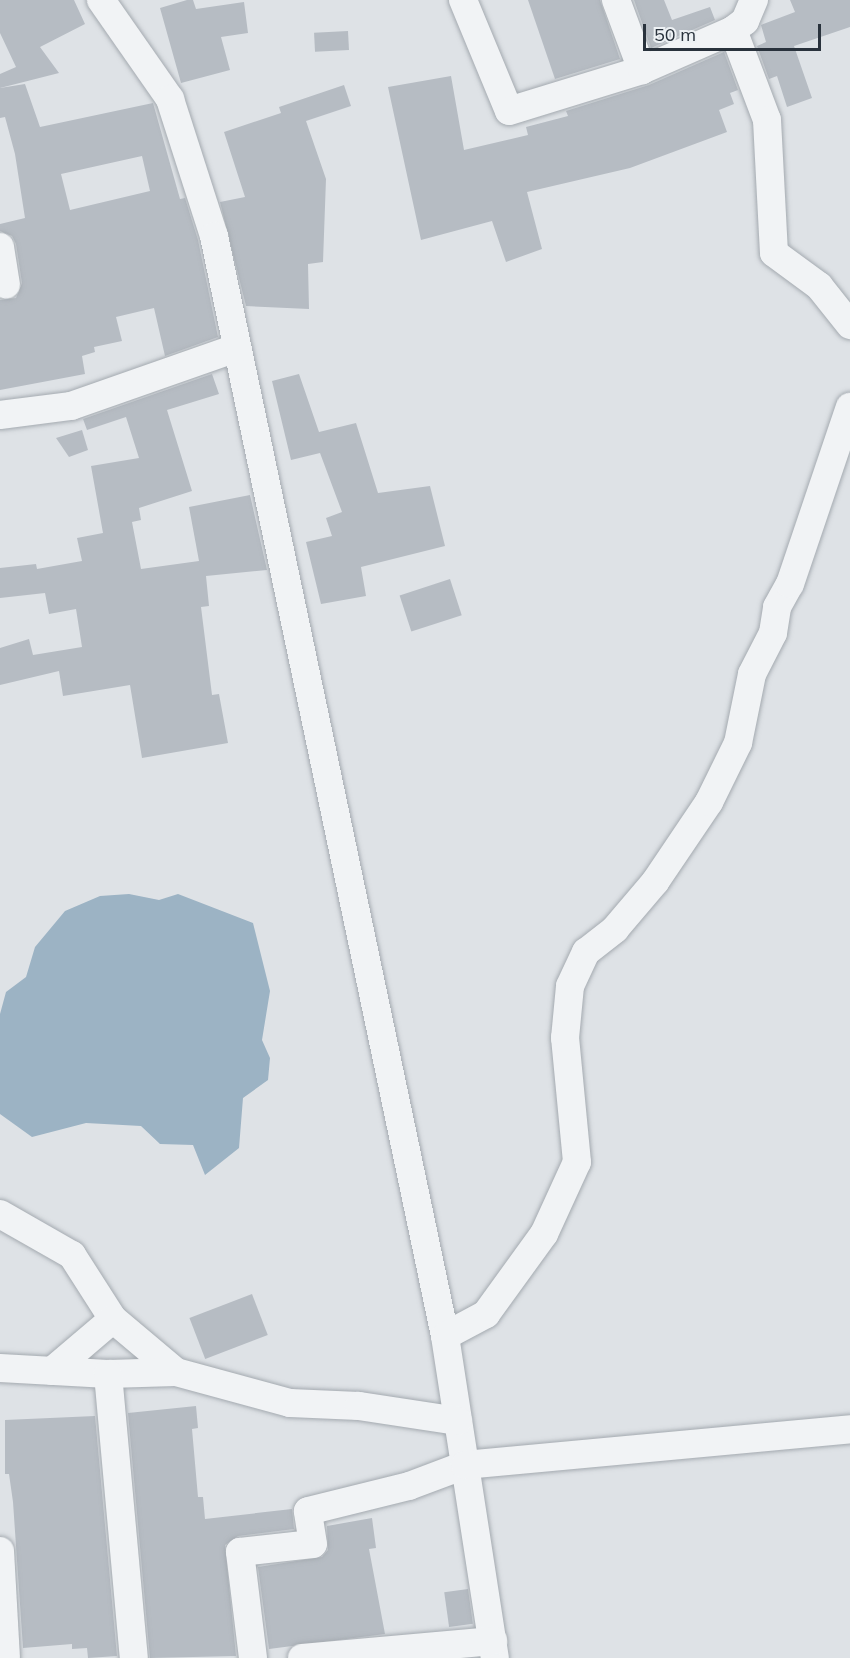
<!DOCTYPE html>
<style>
body{margin:0}
#map{position:relative;width:850px;height:1658px;overflow:hidden;background:#dee2e6;font-family:Mulish,sans-serif}
div>[style]{position:absolute}
[style*='--x']{left:calc(var(--x)*1px);top:calc(var(--y)*1px);width:calc(var(--w)*1px);rotate:calc(var(--a)*1deg)}
.water>*{inset:0;background:#9cb3c4}
.building>*{inset:0;background:#b6bcc3;transform-origin:0 0}
.roads{filter:drop-shadow(0 0 2px #a4aab0) drop-shadow(0 0 2px #a4aab0)}
.minor>*{height:28px;margin:-14px;padding:0 14px;transform-origin:14px;border-radius:14px;background:#f1f3f5}
span{translate:-50% -50%;white-space:nowrap;text-align:center;line-height:1.15;-webkit-text-stroke:4.5px #edf1f4;paint-order:stroke}
.scale{position:absolute;left:643px;top:24px;width:178px;height:27px;box-sizing:border-box;border:3px solid #29323c;border-top:0;padding-left:8px;font-size:18px;line-height:21px;white-space:nowrap;color:#29323c;-webkit-text-stroke:4px #edf1f4;paint-order:stroke}
</style>
<div id="map">
<div class="water">
<i style="clip-path:polygon(129px 894px,159px 900px,178px 894px,253px 923px,270px 991px,262px 1040px,270px 1058px,268px 1080px,243px 1098px,239px 1148px,205px 1175px,193px 1145px,160px 1144px,141px 1126px,86px 1123px,32px 1137px,0 1114px,0 1014px,6px 992px,26px 977px,35px 947px,65px 911px,100px 896px)"></i>
</div>
<div class="building">
<i style="clip-path:polygon(0 0,74px 0,85px 24px,40px 47px,59px 73px,0 88px,0 74px,16px 67px,0 33px)"></i>
<i style="clip-path:polygon(187px 0,193px 0,196px 9px,244px 2px,248px 33px,221px 37px,230px 70px,181px 83px,160px 8px)"></i>
<i style="clip-path:polygon(528px 0,600px 0,620px 59px,555px 79px)"></i>
<i style="clip-path:polygon(634px 0,664px 0,672px 20px,710px 7px,715px 20px,651px 48px)"></i>
<i style="clip-path:polygon(790px 0,850px 0,850px 27px,794px 46px,812px 98px,787px 107px,777px 76px,769px 79px,757px 46px,766px 42px,761px 25px,795px 12px)"></i>
<i style="left:348px;top:31px;width:19px;height:34px;rotate:87deg"></i>
<i style="clip-path:polygon(724px 52px,738px 90px,730px 93px,734px 104px,719px 110px,727px 132px,630px 168px,527px 192px,542px 249px,506px 262px,492px 221px,421px 240px,388px 87px,451px 76px,464px 150px,528px 135px,526px 127px,568px 116px,566px 111px,649px 85px)"></i>
<i style="clip-path:polygon(evenodd,25px 84px,40px 127px,153px 103px,180px 199px,185px 198px,198px 240px,218px 337px,165px 356px,154px 308px,116px 317px,122px 341px,94px 347px,95px 352px,82px 356px,85px 374px,0 390px,0 300px,16px 298px,22px 283px,16px 244px,12px 236px,0 231px,0 224px,25px 218px,15px 154px,5px 117px,0 118px,0 88px,25px 84px,142px 156px,150px 191px,70px 210px,61px 174px,142px 156px)"></i>
<i style="clip-path:polygon(344px 85px,351px 106px,306px 121px,326px 179px,323px 262px,308px 264px,309px 309px,246px 306px,220px 202px,245px 197px,224px 132px,281px 113px,279px 107px)"></i>
<i style="clip-path:polygon(212px 374px,219px 394px,167px 410px,192px 491px,139px 508px,141px 520px,132px 522px,141px 569px,199px 561px,189px 507px,250px 495px,267px 570px,206px 576px,209px 606px,201px 607px,212px 695px,219px 694px,228px 743px,142px 758px,130px 685px,63px 696px,59px 671px,0 685px,0 648px,29px 639px,33px 655px,82px 647px,76px 609px,49px 614px,45px 593px,0 598px,0 568px,36px 564px,37px 569px,82px 561px,77px 538px,103px 533px,91px 466px,139px 458px,126px 417px,87px 430px,83px 419px)"></i>
<i style="clip-path:polygon(299px 374px,319px 432px,356px 423px,378px 493px,430px 486px,445px 546px,361px 567px,366px 596px,321px 604px,306px 542px,332px 536px,326px 518px,342px 512px,320px 453px,291px 460px,272px 381px)"></i>
<i style="clip-path:polygon(82px 430px,88px 450px,69px 457px,56px 438px)"></i>
<i style="left:450px;top:579px;width:38px;height:53px;rotate:72deg"></i>
<i style="left:252px;top:1294px;width:44px;height:67px;rotate:69deg"></i>
<i style="clip-path:polygon(196px 1406px,198px 1428px,192px 1429px,198px 1497px,203px 1497px,205px 1519px,292px 1509px,294px 1529px,238px 1536px,225px 1545px,236px 1656px,150px 1658px,128px 1413px)"></i>
<i style="clip-path:polygon(95px 1416px,117px 1656px,88px 1658px,87px 1648px,72px 1649px,72px 1644px,23px 1648px,13px 1502px,9px 1474px,5px 1474px,5px 1420px)"></i>
<i style="clip-path:polygon(372px 1518px,376px 1548px,369px 1549px,385px 1634px,269px 1649px,258px 1567px,322px 1557px,328px 1550px,327px 1526px)"></i>
<i style="left:468px;top:1589px;width:35px;height:24px;rotate:82deg"></i>
</div>
<div class="roads">
<div class="minor">
<i style="--x:101;--y:0;--w:121;--a:55.1"></i>
<i style="--x:170;--y:99;--w:144;--a:72.2"></i>
<i style="--x:214;--y:236;--w:1124;--a:78.14"></i>
<i style="--x:445;--y:1336;--w:326;--a:81.2"></i>
<i style="--x:463;--y:0;--w:120;--a:67.5"></i>
<i style="--x:509;--y:111;--w:139;--a:-17.1"></i>
<i style="--x:642;--y:70;--w:99;--a:-23.7"></i>
<i style="--x:733;--y:30;--w:15;--a:-37"></i>
<i style="--x:745;--y:21;--w:23;--a:-67"></i>
<i style="--x:616;--y:0;--w:75;--a:69.6"></i>
<i style="--x:733;--y:30;--w:96;--a:69.3"></i>
<i style="--x:767;--y:120;--w:133;--a:87"></i>
<i style="--x:774;--y:253;--w:56;--a:36.3"></i>
<i style="--x:819;--y:286;--w:50;--a:51.5"></i>
<i style="--x:0;--y:247;--w:38;--a:81"></i>
<i style="--x:0;--y:415;--w:72;--a:-7.2"></i>
<i style="--x:71;--y:406;--w:176;--a:-19.3"></i>
<i style="--x:0;--y:1214;--w:83;--a:29.7"></i>
<i style="--x:72;--y:1255;--w:76;--a:57.4"></i>
<i style="--x:113;--y:1319;--w:82;--a:40.1"></i>
<i style="--x:445;--y:1336;--w:47;--a:-28.2"></i>
<i style="--x:486;--y:1314;--w:99;--a:-54.1"></i>
<i style="--x:544;--y:1234;--w:79;--a:-65.4"></i>
<i style="--x:577;--y:1162;--w:125;--a:-95.5"></i>
<i style="--x:565;--y:1038;--w:52;--a:-84.5"></i>
<i style="--x:570;--y:986;--w:38;--a:-65"></i>
<i style="--x:586;--y:952;--w:37;--a:-38"></i>
<i style="--x:615;--y:929;--w:62;--a:-49.6"></i>
<i style="--x:655;--y:882;--w:97;--a:-56"></i>
<i style="--x:709;--y:802;--w:66;--a:-63.8"></i>
<i style="--x:738;--y:743;--w:70;--a:-78.5"></i>
<i style="--x:752;--y:674;--w:46;--a:-62.9"></i>
<i style="--x:773;--y:633;--w:26;--a:-81"></i>
<i style="--x:777;--y:607;--w:26;--a:-61"></i>
<i style="--x:790;--y:584;--w:187;--a:-71.3"></i>
<i style="--x:0;--y:1368;--w:108;--a:3.2"></i>
<i style="--x:108;--y:1374;--w:68;--a:-1.7"></i>
<i style="--x:176;--y:1372;--w:118;--a:15.2"></i>
<i style="--x:290;--y:1403;--w:69;--a:2.5"></i>
<i style="--x:359;--y:1406;--w:100;--a:8.6"></i>
<i style="--x:52;--y:1371;--w:80;--a:-40.4"></i>
<i style="--x:108;--y:1374;--w:285;--a:84.8"></i>
<i style="--x:0;--y:1551;--w:106;--a:86.8"></i>
<i style="--x:253;--y:1658;--w:107;--a:-97"></i>
<i style="--x:240;--y:1552;--w:73;--a:-6.3"></i>
<i style="--x:313;--y:1544;--w:33;--a:-99"></i>
<i style="--x:308;--y:1511;--w:104;--a:-13.9"></i>
<i style="--x:409;--y:1486;--w:60;--a:-20.6"></i>
<i style="--x:465;--y:1465;--w:387;--a:-5.3"></i>
<i style="--x:302;--y:1658;--w:192;--a:-5.1"></i>
</div>
</div>
<div class="scale">50 m</div>
</div>
